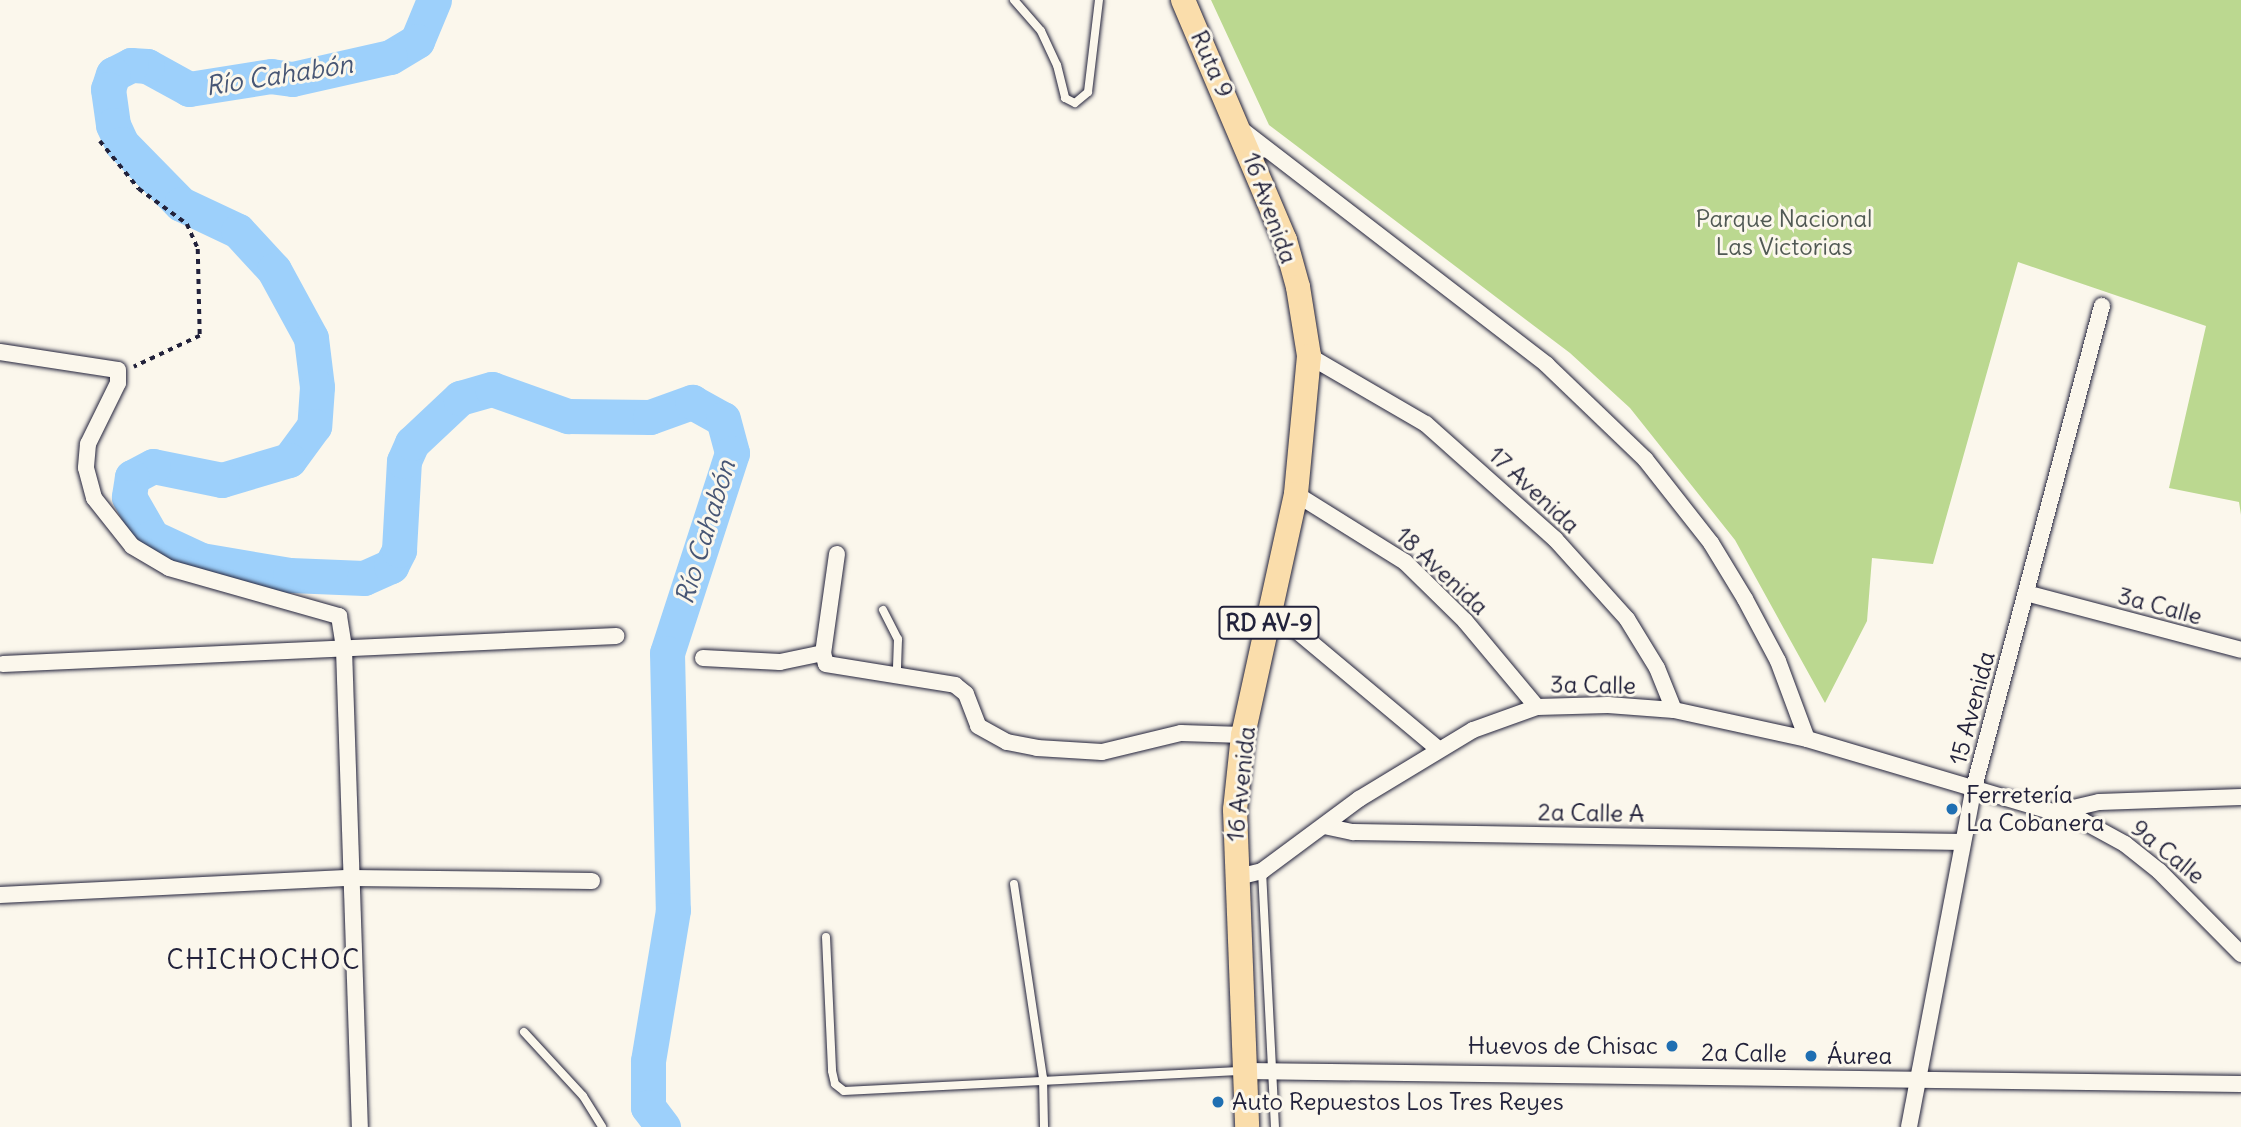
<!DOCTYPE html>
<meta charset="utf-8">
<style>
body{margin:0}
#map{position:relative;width:2241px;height:1127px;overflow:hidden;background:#fbf7ec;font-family:Delius,sans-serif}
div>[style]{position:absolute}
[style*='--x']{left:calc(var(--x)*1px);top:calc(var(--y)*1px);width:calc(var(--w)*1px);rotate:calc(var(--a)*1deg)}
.green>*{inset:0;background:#bbd890}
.river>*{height:35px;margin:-17.5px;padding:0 17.5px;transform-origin:17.5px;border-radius:17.5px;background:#9dd0fb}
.path>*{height:3.5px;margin-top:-1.75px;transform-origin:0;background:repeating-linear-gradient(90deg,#22223b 0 5px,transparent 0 10px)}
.roads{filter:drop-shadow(0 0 2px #22223b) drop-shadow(0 0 2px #22223b)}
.service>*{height:8px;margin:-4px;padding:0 4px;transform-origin:4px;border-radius:4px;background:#fbf7ec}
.minor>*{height:16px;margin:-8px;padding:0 8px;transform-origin:8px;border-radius:8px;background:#fbf7ec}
.primary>*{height:24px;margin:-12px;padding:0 12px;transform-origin:12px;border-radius:12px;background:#faddab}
.dots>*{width:19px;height:19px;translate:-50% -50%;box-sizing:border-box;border:4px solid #fbf7ec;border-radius:50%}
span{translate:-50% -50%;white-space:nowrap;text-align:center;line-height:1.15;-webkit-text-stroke:6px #fbf7ec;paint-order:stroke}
.shield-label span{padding:2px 5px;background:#fbf7ec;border:2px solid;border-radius:5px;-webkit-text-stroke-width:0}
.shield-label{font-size:23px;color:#22223b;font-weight:700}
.street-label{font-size:24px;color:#22223b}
.park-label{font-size:24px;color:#505954}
.poi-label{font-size:24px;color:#22223b}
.left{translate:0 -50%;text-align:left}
.right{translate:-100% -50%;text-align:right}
.water-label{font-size:26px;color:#475675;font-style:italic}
.neighbourhood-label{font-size:26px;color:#22223b;letter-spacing:2px}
</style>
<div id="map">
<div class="green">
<i style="clip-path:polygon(1211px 0,2241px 0,2241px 515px,2239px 502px,2169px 488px,2206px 326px,2018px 262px,1933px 564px,1872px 558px,1867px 621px,1825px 703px,1735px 540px,1630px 408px,1570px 353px,1269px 125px)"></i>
</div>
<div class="river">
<i style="--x:434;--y:0;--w:44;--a:112.5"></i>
<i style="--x:417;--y:41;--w:31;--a:149"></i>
<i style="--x:390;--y:57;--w:100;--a:167.3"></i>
<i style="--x:292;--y:79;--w:21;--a:-172"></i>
<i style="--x:271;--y:76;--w:83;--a:171"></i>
<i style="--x:189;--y:89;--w:48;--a:-151.3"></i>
<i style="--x:147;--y:66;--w:16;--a:-176"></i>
<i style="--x:131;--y:65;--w:20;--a:153"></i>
<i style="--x:113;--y:74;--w:16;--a:108"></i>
<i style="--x:108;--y:89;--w:36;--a:82"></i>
<i style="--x:113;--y:125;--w:21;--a:65"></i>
<i style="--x:122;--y:144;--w:84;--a:45.5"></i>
<i style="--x:181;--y:204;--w:63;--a:25.3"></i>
<i style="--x:238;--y:231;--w:53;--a:47.3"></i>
<i style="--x:274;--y:270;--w:77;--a:61.4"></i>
<i style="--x:311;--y:338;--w:49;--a:83"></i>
<i style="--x:317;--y:387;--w:39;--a:94"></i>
<i style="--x:314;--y:426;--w:42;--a:126.3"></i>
<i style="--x:289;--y:460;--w:70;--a:163.4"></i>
<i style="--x:222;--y:480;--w:70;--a:-168.5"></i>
<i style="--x:153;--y:466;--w:24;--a:152"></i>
<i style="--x:132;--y:477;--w:20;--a:99"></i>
<i style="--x:129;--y:497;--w:46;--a:60.1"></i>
<i style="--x:152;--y:537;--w:54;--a:25.1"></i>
<i style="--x:201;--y:560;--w:90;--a:9.6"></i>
<i style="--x:290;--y:575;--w:74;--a:2.3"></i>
<i style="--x:364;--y:578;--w:30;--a:-24"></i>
<i style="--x:391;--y:566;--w:18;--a:-63"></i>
<i style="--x:399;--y:550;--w:89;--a:-86.8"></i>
<i style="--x:404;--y:461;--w:20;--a:-66"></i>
<i style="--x:412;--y:443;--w:66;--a:-43.2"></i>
<i style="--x:460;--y:398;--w:33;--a:-16"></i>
<i style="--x:492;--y:389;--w:81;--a:19.6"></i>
<i style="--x:568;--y:416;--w:82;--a:0.7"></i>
<i style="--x:650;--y:417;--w:45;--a:-19.7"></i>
<i style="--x:692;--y:402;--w:35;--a:29"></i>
<i style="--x:723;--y:419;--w:35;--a:75"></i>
<i style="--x:732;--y:453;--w:210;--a:108"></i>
<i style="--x:667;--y:653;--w:257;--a:88.7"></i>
<i style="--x:673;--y:910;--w:153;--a:99.4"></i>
<i style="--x:648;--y:1061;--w:46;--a:90"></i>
<i style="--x:648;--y:1107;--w:25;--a:53"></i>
</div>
<div class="path">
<i style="--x:100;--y:141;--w:62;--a:50.9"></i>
<i style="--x:139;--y:189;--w:59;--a:36.1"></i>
<i style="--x:187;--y:224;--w:27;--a:66"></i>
<i style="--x:198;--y:249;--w:87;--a:88.7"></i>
<i style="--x:200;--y:336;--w:73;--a:154.8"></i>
</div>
<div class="roads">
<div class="service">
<i style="--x:1014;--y:0;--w:41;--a:48.9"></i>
<i style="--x:1041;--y:31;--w:38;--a:65"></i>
<i style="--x:1057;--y:65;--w:34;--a:76"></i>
<i style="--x:1065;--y:98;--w:11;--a:27"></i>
<i style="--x:1075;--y:103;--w:17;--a:-40"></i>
<i style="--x:1088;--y:92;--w:93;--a:-83.2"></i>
<i style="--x:883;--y:610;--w:33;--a:63"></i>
<i style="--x:898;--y:639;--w:33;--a:92"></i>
<i style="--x:1262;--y:871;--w:256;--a:87.1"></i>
<i style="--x:1014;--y:884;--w:196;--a:81.5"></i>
<i style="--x:1043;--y:1078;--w:49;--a:88.8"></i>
<i style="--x:826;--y:937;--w:134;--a:87.4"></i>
<i style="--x:832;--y:1071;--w:13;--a:77"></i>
<i style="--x:835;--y:1084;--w:11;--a:38"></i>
<i style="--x:844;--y:1091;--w:400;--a:-2.9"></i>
<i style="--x:524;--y:1032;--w:87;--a:47.3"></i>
<i style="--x:583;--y:1096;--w:36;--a:58"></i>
</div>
<div class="minor">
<i style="--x:1241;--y:129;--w:386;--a:37.6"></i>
<i style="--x:1547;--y:365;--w:136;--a:43.8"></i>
<i style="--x:1645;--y:459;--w:107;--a:51.8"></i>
<i style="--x:1711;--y:543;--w:66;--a:58.7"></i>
<i style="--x:1745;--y:599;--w:70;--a:62"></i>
<i style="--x:1778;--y:661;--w:83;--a:69.6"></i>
<i style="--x:0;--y:352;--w:119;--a:8.7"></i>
<i style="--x:118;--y:370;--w:13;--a:90"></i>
<i style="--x:118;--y:383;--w:68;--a:116.2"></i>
<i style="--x:88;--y:444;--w:24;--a:95"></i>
<i style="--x:86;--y:468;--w:31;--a:75"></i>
<i style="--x:94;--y:498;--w:61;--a:51.6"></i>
<i style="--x:132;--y:546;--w:43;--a:30.7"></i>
<i style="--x:169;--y:568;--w:177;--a:15.8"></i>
<i style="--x:339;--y:616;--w:33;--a:81"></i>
<i style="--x:344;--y:649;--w:478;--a:88.1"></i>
<i style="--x:1309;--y:356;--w:135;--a:30.2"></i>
<i style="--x:1426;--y:424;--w:173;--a:41.7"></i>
<i style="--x:1555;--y:539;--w:108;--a:48"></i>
<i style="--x:1627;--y:619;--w:57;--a:58.5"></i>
<i style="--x:1657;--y:668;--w:45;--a:68"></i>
<i style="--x:1296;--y:494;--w:128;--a:32"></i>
<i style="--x:1405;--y:562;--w:84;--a:44.5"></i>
<i style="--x:1465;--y:621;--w:112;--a:50.1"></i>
<i style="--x:837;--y:554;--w:100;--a:98"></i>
<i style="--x:823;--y:653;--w:11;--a:75"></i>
<i style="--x:826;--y:664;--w:131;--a:9.2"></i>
<i style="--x:955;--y:685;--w:14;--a:39"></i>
<i style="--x:966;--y:694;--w:34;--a:69"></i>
<i style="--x:978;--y:726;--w:33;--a:29"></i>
<i style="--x:1007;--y:742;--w:31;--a:11"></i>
<i style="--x:1037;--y:748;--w:65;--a:3.5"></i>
<i style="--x:1102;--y:752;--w:81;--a:-13.5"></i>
<i style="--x:1181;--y:733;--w:62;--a:1.8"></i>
<i style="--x:2026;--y:593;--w:222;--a:14.8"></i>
<i style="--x:1272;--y:610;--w:215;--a:39.9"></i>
<i style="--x:703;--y:658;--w:77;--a:3"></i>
<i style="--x:780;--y:662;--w:44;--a:-11.8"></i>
<i style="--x:3;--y:664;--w:614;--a:-2.62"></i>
<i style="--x:2056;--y:812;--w:44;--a:-13.1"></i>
<i style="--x:2099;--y:802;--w:142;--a:-2"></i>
<i style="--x:1324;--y:826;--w:30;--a:12"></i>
<i style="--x:1353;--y:832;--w:610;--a:0.94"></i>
<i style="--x:1234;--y:878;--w:29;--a:-14"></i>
<i style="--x:1262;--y:871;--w:121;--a:-36.6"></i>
<i style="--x:1359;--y:799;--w:133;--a:-31.2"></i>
<i style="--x:1473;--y:730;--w:68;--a:-19.8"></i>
<i style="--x:1537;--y:707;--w:71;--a:-1.6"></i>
<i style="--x:1608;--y:705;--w:66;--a:4.3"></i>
<i style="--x:1674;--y:710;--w:136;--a:12.3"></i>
<i style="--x:1807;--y:739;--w:288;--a:16.5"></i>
<i style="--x:2083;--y:821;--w:48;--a:28.7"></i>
<i style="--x:2125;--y:844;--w:43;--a:38.5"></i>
<i style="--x:2159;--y:871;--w:117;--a:45.3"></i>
<i style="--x:0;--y:895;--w:351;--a:-2.8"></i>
<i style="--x:351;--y:878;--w:241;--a:0.7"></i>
<i style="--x:1246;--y:1071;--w:995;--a:0.75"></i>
<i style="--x:1909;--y:1127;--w:342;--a:-79.2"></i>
<i style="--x:1973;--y:791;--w:502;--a:-75.11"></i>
</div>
<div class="primary">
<i style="--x:1183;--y:0;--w:261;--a:67"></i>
<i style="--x:1285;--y:240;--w:49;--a:74.5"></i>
<i style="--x:1298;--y:287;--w:70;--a:80.9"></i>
<i style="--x:1309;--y:356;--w:139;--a:95.4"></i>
<i style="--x:1296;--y:494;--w:247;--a:102.4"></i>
<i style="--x:1243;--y:735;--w:75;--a:96.1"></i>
<i style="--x:1235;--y:810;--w:317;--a:87.8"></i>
</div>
</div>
<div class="dots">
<i style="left:1952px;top:809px;background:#1f6fb2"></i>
<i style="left:1672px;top:1046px;background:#1f6fb2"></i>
<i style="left:1811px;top:1056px;background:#1f6fb2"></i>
<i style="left:1218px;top:1102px;background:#1f6fb2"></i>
</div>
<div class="shield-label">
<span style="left:1269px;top:623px">RD AV-9</span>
</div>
<div class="street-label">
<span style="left:1212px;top:64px;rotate:66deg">Ruta 9</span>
<span style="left:1270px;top:208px;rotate:70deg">16 Avenida</span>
<span style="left:1534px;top:490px;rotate:43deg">17 Avenida</span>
<span style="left:1442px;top:571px;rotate:43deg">18 Avenida</span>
<span style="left:2160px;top:606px;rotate:15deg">3a Calle</span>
<span style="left:1593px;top:685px;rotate:1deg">3a Calle</span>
<span style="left:1972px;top:708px;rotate:-75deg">15 Avenida</span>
<span style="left:1241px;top:784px;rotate:-84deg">16 Avenida</span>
<span style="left:1591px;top:813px;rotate:1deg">2a Calle A</span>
<span style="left:2168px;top:852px;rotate:39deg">9a Calle</span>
<span style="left:1744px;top:1053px;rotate:1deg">2a Calle</span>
</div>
<div class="park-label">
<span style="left:1784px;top:233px">Parque Nacional<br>Las Victorias</span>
</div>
<div class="poi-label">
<span class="left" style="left:1966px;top:809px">Ferretería<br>La Cobanera</span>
<span class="right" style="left:1658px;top:1046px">Huevos de Chisac</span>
<span class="left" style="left:1827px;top:1056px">Áurea</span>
<span class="left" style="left:1232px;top:1102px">Auto Repuestos Los Tres Reyes</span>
</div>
<div class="water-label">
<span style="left:279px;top:75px;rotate:-9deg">Río Cahabón</span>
<span style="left:705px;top:532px;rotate:-73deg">Río Cahabón</span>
</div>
<div class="neighbourhood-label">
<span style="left:264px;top:960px">CHICHOCHOC</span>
</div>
</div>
